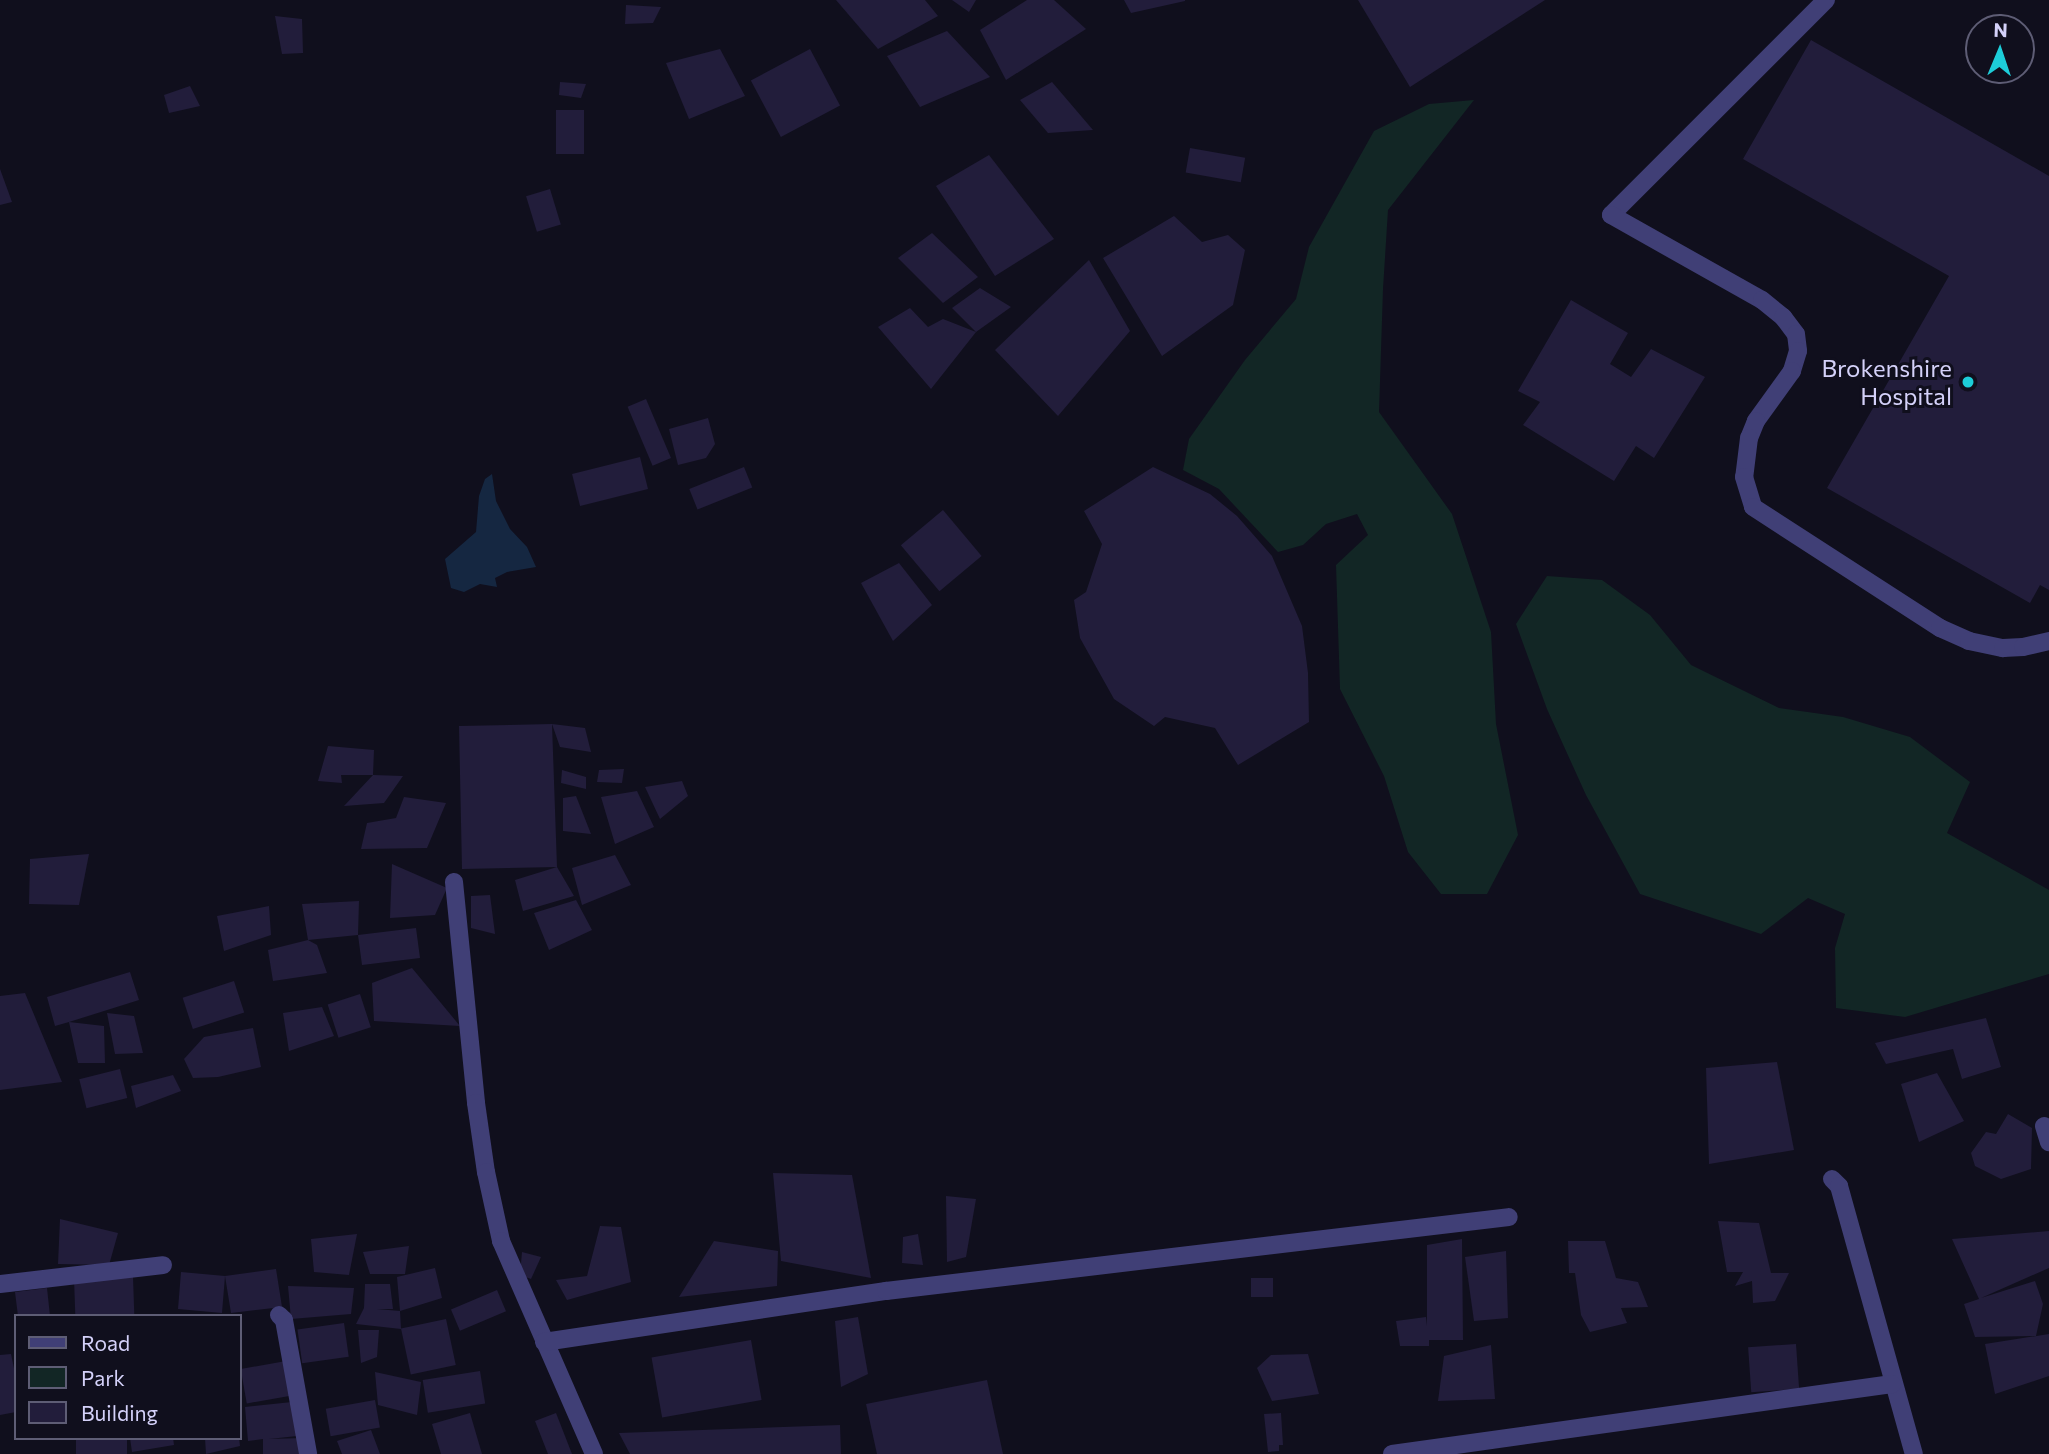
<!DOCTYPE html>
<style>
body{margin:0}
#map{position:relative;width:2049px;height:1454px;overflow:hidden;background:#100f1d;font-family:Commissioner,sans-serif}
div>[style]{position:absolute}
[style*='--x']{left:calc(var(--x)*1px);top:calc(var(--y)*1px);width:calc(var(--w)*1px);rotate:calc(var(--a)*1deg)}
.green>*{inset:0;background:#122625}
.water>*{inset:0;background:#152741}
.building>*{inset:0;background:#221d3b;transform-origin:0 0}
.minor>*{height:18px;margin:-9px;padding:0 9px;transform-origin:9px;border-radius:9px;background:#403f76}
.dots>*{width:19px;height:19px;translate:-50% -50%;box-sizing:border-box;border:4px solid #100f1d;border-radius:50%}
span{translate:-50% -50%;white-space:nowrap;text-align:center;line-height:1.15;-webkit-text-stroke:6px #100f1d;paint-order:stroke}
.poi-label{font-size:24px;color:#d4d1f9}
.right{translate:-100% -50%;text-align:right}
.legend{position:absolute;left:14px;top:1314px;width:228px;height:126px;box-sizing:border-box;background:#100f1d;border:2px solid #5e5d75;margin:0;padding:9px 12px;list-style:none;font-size:21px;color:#d4d1f9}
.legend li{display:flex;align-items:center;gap:14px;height:35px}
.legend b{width:35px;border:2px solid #5e5d75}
.north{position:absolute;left:1965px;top:14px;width:70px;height:70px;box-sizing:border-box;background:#100f1d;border:2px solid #5e5d75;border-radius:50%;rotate:2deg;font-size:19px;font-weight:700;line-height:28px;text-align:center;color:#d4d1f9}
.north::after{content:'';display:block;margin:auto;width:24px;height:32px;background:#1dcdd9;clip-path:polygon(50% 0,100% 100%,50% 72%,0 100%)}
</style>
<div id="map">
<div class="green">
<i style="clip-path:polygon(1474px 100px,1388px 210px,1383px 289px,1379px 412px,1452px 514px,1491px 632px,1496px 724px,1518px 835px,1487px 894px,1441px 894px,1408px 852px,1384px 776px,1340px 689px,1336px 565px,1368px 535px,1357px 514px,1326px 524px,1303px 545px,1278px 552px,1219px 489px,1183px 470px,1189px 439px,1245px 360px,1296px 299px,1309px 247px,1374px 131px,1429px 104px)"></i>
<i style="clip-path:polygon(1547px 576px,1602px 580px,1650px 615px,1691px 665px,1779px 708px,1843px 717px,1910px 737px,1970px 782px,1947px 833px,2049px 890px,2049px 974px,1905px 1017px,1836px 1008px,1835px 948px,1845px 914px,1808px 898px,1761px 934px,1640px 894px,1586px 795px,1547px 709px,1516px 624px)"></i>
</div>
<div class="water">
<i style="clip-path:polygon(492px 474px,496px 501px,510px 529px,527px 547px,536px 567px,507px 572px,495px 578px,497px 587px,480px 584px,464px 592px,451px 588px,445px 559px,476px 532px,479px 496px,485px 479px)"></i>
</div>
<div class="building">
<i style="clip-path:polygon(836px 0,925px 0,938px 16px,878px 49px)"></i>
<i style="clip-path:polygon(952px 0,976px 0,969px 12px)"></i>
<i style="clip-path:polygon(1027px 0,1054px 0,1086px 29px,1006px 80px,980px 30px)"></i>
<i style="clip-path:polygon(1124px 0,1185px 0,1185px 1px,1131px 13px)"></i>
<i style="clip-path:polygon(1358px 0,1545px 0,1410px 87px)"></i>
<i style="clip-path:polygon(626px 5px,661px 7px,653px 23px,625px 24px)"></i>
<i style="clip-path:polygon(275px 16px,302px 19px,303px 53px,282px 54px)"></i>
<i style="clip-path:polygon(947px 31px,990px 77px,920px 107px,887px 56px)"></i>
<i style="clip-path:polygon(1811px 40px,2049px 176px,2049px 590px,2040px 585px,2030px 603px,1827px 488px,1949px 276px,1743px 159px)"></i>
<i style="clip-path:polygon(720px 49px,745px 96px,689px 119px,666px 63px)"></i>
<i style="left:810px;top:49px;width:64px;height:67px;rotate:62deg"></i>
<i style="clip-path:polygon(560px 82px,586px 84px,581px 98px,559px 95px)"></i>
<i style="clip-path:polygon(1052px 82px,1093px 130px,1048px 133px,1020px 100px)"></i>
<i style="clip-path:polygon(190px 86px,200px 106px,169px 113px,164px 95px)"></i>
<i style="left:556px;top:110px;width:28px;height:44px"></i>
<i style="left:1190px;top:148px;width:56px;height:25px;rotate:10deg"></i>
<i style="clip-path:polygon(989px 155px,1054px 239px,995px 276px,936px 186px)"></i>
<i style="clip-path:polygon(0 169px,12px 202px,0 205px)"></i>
<i style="left:550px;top:189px;width:37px;height:25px;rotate:73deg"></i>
<i style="clip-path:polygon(1174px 216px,1202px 242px,1228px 235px,1245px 250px,1233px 305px,1162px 356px,1103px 258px)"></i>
<i style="clip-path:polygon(932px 233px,978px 277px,943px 303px,898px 258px)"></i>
<i style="clip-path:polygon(1089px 260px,1130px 331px,1058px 416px,995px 350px)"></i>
<i style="clip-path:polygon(980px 288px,1011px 307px,976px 332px,931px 389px,878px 327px,910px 308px,928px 327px,943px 319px,976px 332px,952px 308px)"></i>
<i style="clip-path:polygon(1571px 300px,1628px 333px,1610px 364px,1631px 377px,1651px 349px,1705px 377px,1654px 458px,1636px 446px,1614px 481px,1523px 425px,1540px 402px,1518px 391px)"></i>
<i style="left:646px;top:399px;width:64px;height:20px;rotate:67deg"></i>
<i style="clip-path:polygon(708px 418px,715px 444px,706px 458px,678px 465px,669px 429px)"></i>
<i style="left:640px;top:457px;width:33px;height:70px;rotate:76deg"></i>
<i style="left:744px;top:467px;width:22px;height:59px;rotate:68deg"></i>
<i style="clip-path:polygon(1153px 467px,1210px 494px,1237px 516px,1272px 556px,1302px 626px,1308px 673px,1309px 722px,1238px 765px,1215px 728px,1165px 717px,1154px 726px,1114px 699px,1080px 638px,1074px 600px,1086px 592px,1102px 544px,1084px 511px)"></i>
<i style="left:943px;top:510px;width:60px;height:55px;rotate:50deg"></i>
<i style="clip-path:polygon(899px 563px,932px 605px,893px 641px,861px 583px)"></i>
<i style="clip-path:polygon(552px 724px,585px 728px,591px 752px,560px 747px)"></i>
<i style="clip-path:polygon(552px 724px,557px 867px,574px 896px,523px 911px,515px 880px,557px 867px,462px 869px,459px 726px)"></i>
<i style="clip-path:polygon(328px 746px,374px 750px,373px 775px,403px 776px,384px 803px,344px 806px,373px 775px,341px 775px,342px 783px,318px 781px)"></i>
<i style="clip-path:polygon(624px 769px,622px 783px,597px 782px,599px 770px)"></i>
<i style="clip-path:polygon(562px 770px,586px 777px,586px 789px,561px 783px)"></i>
<i style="clip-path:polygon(682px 781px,688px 796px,660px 819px,645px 787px)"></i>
<i style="clip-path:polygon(637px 791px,654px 827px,615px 844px,601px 797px)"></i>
<i style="clip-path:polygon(576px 796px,591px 834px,563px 831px,563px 798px)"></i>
<i style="clip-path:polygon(404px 797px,446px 803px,427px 848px,361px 849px,367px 823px,396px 818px)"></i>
<i style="clip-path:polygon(89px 854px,79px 905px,29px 904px,30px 859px)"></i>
<i style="clip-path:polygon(615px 855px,631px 885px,582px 905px,572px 868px)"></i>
<i style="clip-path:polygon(392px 864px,447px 888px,435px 915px,390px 918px)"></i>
<i style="clip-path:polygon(490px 895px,495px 934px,471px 928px,471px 896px)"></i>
<i style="clip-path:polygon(576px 900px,592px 930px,549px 950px,534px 913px)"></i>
<i style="clip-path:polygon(359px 901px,358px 935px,416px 928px,420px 958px,362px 965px,358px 935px,308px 940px,317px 945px,327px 973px,273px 981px,268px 950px,308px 940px,302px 904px)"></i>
<i style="clip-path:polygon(269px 906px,271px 935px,224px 951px,217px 916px)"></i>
<i style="clip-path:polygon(412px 968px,460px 1026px,374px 1021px,372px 983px)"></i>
<i style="clip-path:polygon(130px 972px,139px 1000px,69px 1022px,104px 1026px,105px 1063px,78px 1063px,69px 1022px,55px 1026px,47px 997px)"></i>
<i style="left:234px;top:981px;width:33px;height:54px;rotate:72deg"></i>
<i style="clip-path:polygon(25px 993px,62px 1082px,0 1090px,0 996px)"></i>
<i style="left:360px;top:994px;width:35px;height:34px;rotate:72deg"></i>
<i style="clip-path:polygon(322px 1007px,334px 1036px,289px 1051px,283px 1013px)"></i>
<i style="clip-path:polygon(107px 1013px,134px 1016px,143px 1053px,115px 1054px)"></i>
<i style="clip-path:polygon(1986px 1018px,2001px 1067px,1962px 1079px,1953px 1049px,1886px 1064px,1875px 1043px)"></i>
<i style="clip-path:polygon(253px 1028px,261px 1067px,218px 1077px,193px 1078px,184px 1059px,204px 1037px)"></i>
<i style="clip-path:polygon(1777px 1062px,1794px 1150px,1709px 1164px,1706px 1068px)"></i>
<i style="left:120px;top:1069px;width:30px;height:42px;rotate:76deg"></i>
<i style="clip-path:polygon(1937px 1073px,1964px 1121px,1919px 1142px,1901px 1084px)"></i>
<i style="clip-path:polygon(173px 1075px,181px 1091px,136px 1108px,131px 1086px)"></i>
<i style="clip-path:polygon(2008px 1114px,2032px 1128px,2031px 1169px,2001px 1179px,1975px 1166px,1971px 1153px,1986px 1132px,1996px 1134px)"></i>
<i style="clip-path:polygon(773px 1173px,852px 1175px,871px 1278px,781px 1261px)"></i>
<i style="clip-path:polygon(946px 1196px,976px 1199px,966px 1257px,947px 1262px)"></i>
<i style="clip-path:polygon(60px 1219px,118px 1233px,109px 1265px,58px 1264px)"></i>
<i style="clip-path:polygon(1718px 1221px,1759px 1223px,1771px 1273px,1789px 1273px,1775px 1301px,1753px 1303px,1752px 1281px,1735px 1286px,1743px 1272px,1727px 1272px)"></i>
<i style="clip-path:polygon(600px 1226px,621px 1227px,631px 1282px,567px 1300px,556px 1280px,587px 1276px)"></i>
<i style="clip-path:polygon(2049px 1231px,2049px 1268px,1981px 1298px,2035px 1281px,2043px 1304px,2036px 1336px,1975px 1337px,1964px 1304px,1979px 1299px,1952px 1239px)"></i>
<i style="clip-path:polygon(357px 1234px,349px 1275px,314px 1272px,311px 1239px)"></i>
<i style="clip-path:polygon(918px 1234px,923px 1265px,902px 1263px,903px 1237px)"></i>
<i style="clip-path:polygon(1462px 1239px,1463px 1340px,1429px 1340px,1429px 1346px,1400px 1346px,1396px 1321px,1426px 1317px,1427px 1326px,1427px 1245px)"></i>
<i style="clip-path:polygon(714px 1241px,778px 1251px,777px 1286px,679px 1297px)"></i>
<i style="clip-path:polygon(1568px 1241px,1605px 1241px,1616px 1278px,1638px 1282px,1648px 1307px,1621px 1308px,1627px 1323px,1590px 1332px,1581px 1315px,1575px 1273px,1569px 1273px)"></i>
<i style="clip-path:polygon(409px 1246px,405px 1274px,370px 1274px,363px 1252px)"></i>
<i style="clip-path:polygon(1506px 1251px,1508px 1318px,1474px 1321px,1465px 1257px)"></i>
<i style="clip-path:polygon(522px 1252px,541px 1257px,531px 1279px,520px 1275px)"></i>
<i style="clip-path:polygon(435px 1268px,442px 1298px,400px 1311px,401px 1329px,356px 1324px,364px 1308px,365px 1284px,390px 1284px,393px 1309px,377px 1309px,400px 1311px,397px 1277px)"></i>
<i style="clip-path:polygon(276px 1269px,282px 1307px,231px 1313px,225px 1276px,222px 1313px,178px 1309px,181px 1272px,225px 1276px)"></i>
<i style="left:133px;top:1277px;width:38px;height:59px;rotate:88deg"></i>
<i style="left:1251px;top:1278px;width:22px;height:19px"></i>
<i style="clip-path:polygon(288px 1286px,354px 1288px,351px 1314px,291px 1319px)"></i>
<i style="clip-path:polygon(47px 1288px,50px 1316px,18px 1316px,15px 1292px)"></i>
<i style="left:497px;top:1290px;width:23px;height:50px;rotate:67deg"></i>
<i style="clip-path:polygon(858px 1317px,868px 1374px,841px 1387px,835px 1321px)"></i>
<i style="left:446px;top:1319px;width:47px;height:46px;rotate:78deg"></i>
<i style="left:344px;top:1323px;width:34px;height:47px;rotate:82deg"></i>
<i style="clip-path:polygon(358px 1330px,379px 1330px,377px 1357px,361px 1363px)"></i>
<i style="clip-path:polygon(2049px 1334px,2049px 1376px,1995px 1394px,1985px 1344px)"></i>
<i style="left:751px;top:1340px;width:61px;height:101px;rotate:80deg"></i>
<i style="left:1796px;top:1344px;width:45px;height:48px;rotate:86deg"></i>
<i style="clip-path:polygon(1491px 1345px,1495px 1399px,1438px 1401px,1444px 1356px)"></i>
<i style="clip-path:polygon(11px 1354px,16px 1378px,16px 1412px,0 1415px,0 1355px)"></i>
<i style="clip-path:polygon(1308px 1354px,1319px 1394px,1272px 1401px,1257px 1368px,1271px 1355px)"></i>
<i style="left:286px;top:1361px;width:35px;height:46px;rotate:80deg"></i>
<i style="left:480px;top:1371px;width:33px;height:58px;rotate:81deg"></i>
<i style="clip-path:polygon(375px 1372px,421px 1382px,417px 1415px,378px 1405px)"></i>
<i style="clip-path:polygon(987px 1380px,1003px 1454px,877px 1454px,866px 1404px)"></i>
<i style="left:375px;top:1400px;width:28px;height:50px;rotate:80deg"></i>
<i style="clip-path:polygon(292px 1402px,297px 1436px,269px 1439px,303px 1438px,304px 1454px,263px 1454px,263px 1439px,248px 1441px,245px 1407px)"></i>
<i style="clip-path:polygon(470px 1413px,482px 1454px,441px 1454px,432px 1424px)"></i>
<i style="clip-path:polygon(556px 1413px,572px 1454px,548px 1454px,535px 1421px)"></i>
<i style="clip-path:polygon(1281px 1413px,1283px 1445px,1279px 1445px,1279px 1451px,1268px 1452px,1264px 1414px)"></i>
<i style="clip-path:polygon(840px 1425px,841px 1454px,630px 1454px,619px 1433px)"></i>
<i style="clip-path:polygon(371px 1430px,380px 1454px,342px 1454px,337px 1441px)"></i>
<i style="left:76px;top:1438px;width:51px;height:16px"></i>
<i style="clip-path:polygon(130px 1438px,173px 1438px,174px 1445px,132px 1452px)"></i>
<i style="clip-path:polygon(205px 1438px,239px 1438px,240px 1446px,206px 1454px)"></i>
</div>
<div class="minor">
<i style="--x:1826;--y:0;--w:304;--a:135"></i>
<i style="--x:1611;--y:215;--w:173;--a:29.4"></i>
<i style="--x:1762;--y:300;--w:27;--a:39"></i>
<i style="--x:1783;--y:317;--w:21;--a:53"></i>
<i style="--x:1796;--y:334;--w:17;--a:83"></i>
<i style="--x:1798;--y:351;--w:21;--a:107"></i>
<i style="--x:1792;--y:371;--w:62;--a:125.8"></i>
<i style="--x:1756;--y:421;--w:18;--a:112"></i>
<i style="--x:1749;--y:438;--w:39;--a:97"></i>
<i style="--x:1744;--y:477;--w:31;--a:73"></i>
<i style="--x:1753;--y:507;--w:223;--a:32.9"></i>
<i style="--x:1940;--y:628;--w:32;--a:24"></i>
<i style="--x:1969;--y:641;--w:35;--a:12"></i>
<i style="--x:2003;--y:648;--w:20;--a:-3"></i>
<i style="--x:2023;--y:647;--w:27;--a:-13"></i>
<i style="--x:454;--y:882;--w:222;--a:84.3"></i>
<i style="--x:476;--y:1103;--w:70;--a:81.8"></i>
<i style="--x:486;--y:1172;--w:71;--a:77.7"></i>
<i style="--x:501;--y:1241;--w:232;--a:66.4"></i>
<i style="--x:2044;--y:1126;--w:17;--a:73"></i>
<i style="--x:1832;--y:1179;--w:10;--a:45"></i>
<i style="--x:1839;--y:1186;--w:278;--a:74.4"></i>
<i style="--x:0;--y:1284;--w:164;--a:-6.6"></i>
<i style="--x:279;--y:1315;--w:7;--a:45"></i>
<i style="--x:284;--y:1320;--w:136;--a:79.8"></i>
<i style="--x:544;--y:1342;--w:346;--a:-8.5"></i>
<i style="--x:886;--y:1291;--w:627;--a:-6.77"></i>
<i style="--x:1392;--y:1454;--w:505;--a:-7.97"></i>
</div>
<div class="dots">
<i style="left:1968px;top:382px;background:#1dcdd9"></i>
</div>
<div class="poi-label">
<span class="right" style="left:1952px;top:382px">Brokenshire<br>Hospital</span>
</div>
<ul class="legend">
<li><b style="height:9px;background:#403f76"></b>Road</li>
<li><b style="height:19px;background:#122625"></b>Park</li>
<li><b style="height:19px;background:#221d3b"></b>Building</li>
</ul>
<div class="north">N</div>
</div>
